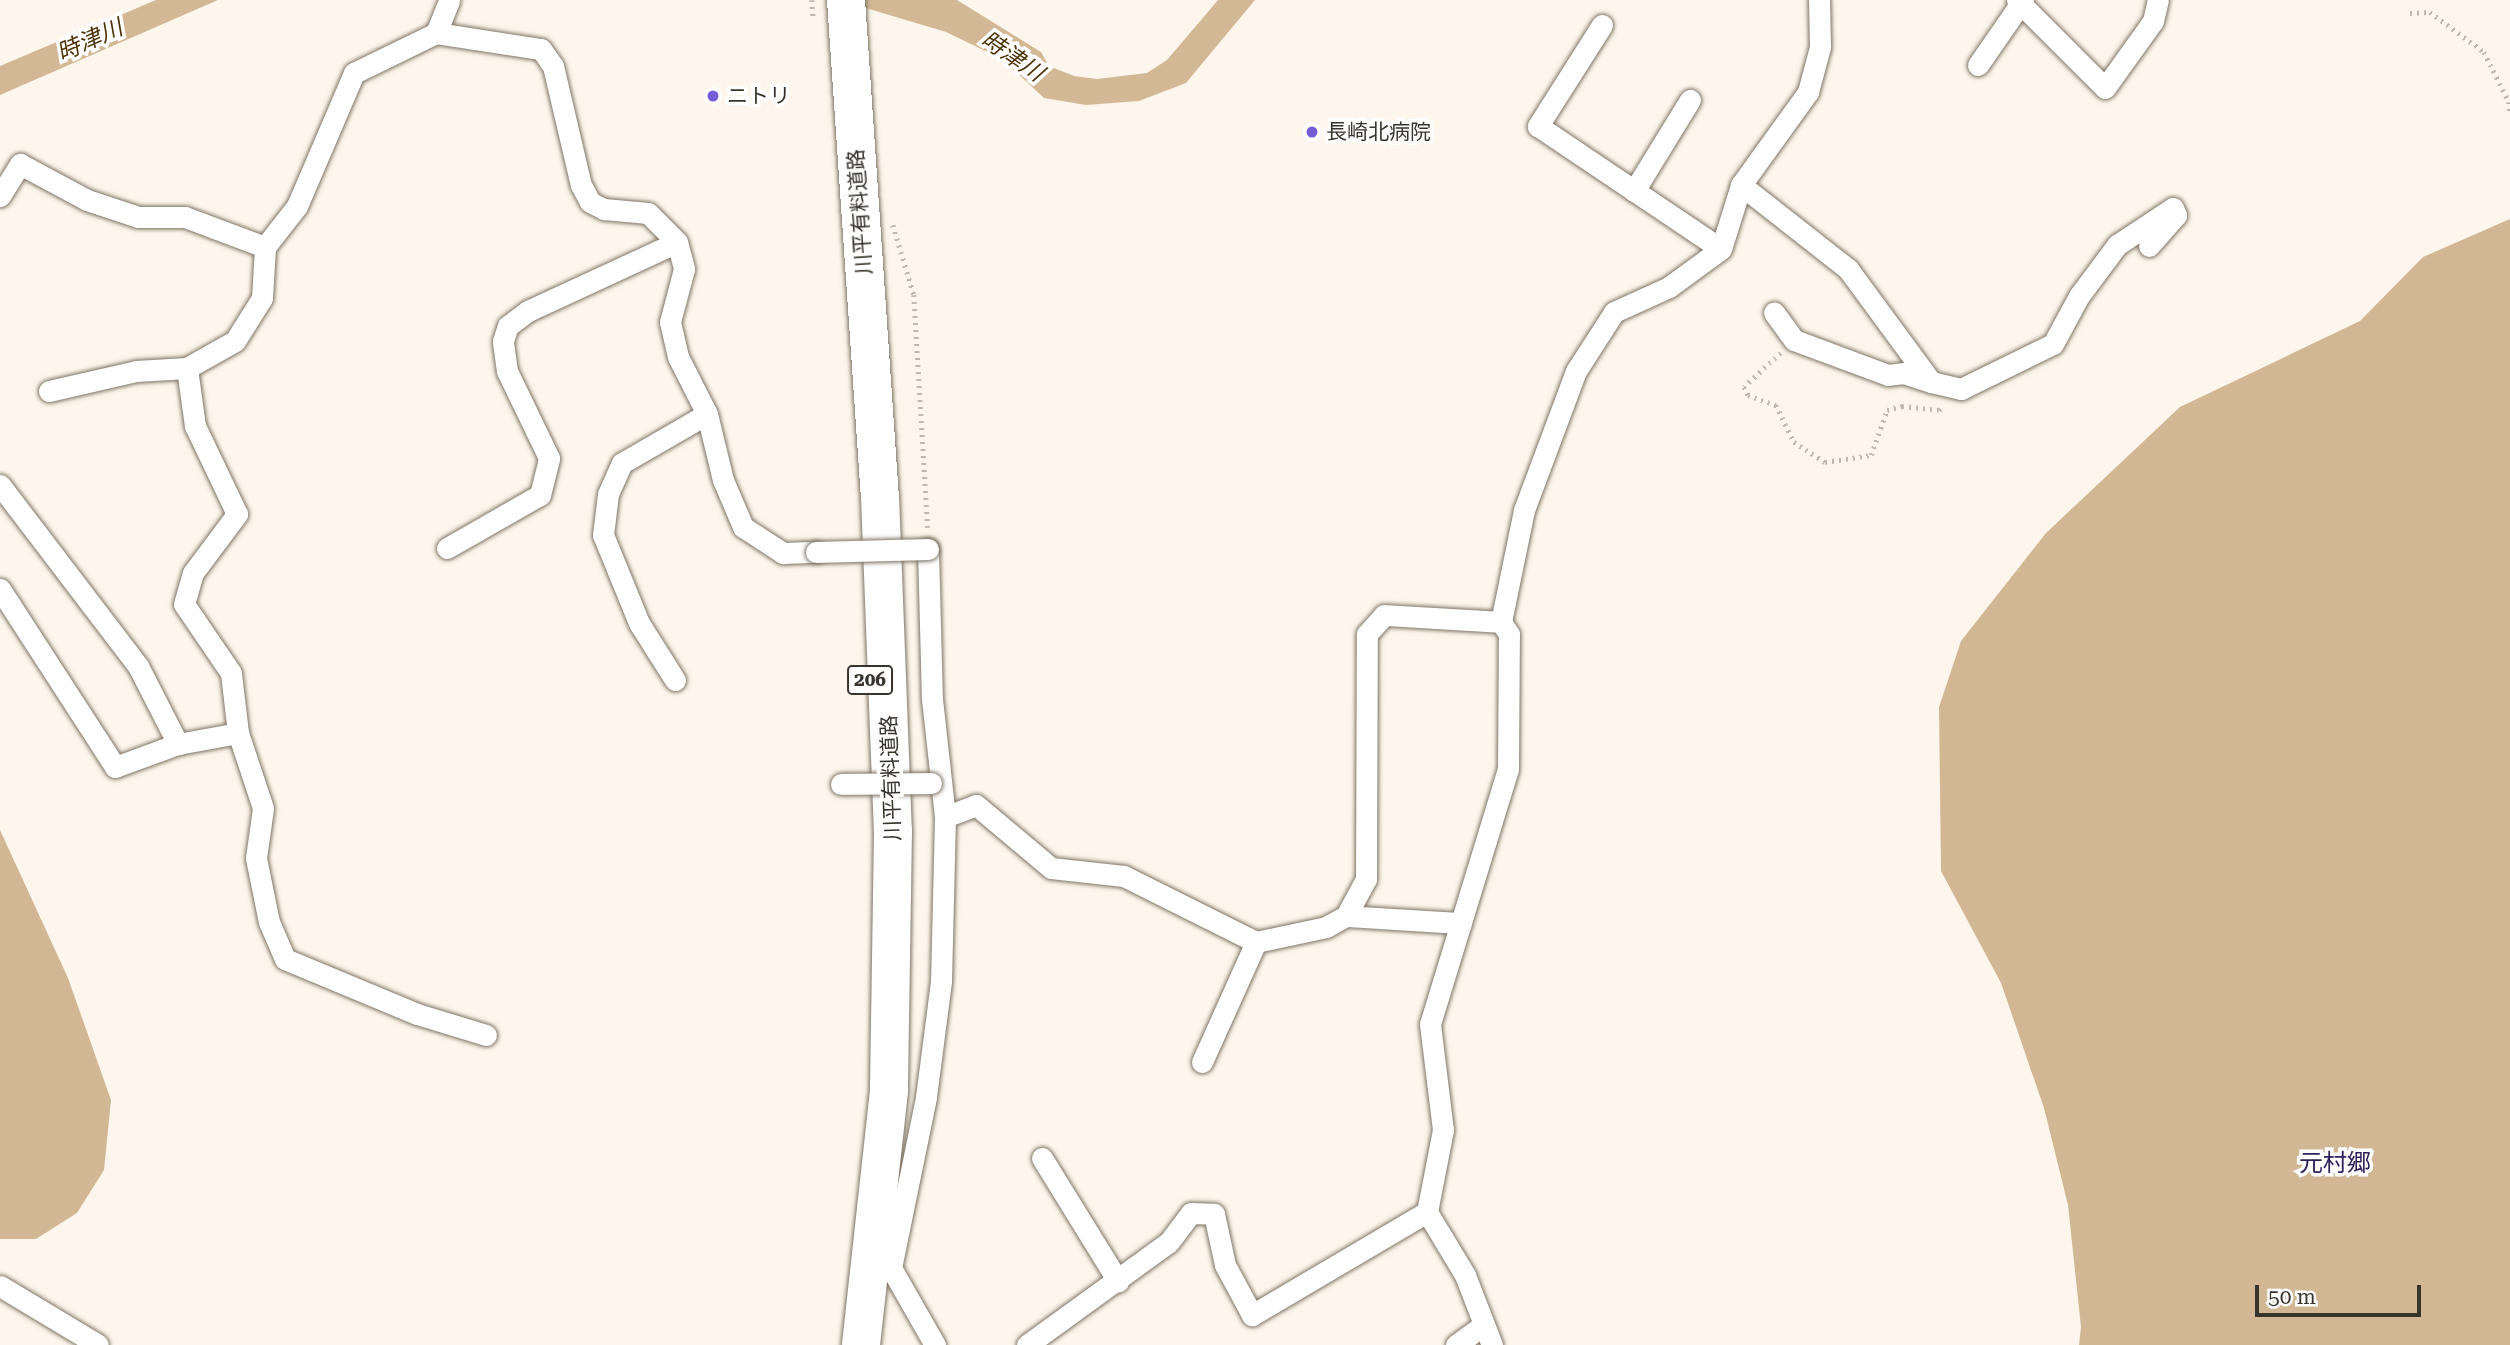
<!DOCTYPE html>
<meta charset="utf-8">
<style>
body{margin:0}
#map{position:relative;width:2510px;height:1345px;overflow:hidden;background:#fef6ec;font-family:"Roboto Serif","Noto Sans JP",serif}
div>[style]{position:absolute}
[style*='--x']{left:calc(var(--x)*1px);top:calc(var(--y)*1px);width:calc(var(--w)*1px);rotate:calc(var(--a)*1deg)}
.forest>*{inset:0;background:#d2b795}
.water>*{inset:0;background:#d3b896}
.path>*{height:4.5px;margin-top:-2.25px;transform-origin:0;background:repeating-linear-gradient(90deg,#c0b8b0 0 2px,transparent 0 7px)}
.roads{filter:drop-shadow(0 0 2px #7f7465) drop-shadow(0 0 2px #7f7465)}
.minor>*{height:21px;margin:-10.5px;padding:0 10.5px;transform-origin:10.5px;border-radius:10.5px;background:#fff}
.motorway>*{height:38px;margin:-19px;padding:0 19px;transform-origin:19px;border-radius:19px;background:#fff}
.bridges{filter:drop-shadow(0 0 2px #7f7465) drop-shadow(0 0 2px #7f7465)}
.minor-bridge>*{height:21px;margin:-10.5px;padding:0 10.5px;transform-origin:10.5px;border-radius:10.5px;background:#fff}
.dots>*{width:19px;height:19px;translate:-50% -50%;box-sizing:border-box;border:4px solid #fff;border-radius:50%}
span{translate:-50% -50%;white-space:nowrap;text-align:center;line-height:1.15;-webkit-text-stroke:7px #fff;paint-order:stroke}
.shield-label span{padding:2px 5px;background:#fff;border:2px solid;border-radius:5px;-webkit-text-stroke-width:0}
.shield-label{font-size:19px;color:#38332d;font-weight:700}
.poi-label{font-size:21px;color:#38332d}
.left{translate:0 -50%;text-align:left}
.street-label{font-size:21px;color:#38332d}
.water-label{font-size:23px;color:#4e3307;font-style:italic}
.quarter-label{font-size:24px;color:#2e215b}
.scale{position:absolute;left:2255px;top:1285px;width:166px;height:32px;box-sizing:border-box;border:4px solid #38332d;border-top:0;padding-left:9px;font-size:21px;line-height:24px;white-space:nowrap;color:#38332d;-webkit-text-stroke:5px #fff;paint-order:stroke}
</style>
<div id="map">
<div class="forest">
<i style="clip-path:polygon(2510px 219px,2510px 1345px,2079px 1345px,2081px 1327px,2068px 1205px,2044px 1108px,2001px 983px,1941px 871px,1939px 707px,1961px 641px,2046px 533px,2180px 407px,2360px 321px,2423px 257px)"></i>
<i style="clip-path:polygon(0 830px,68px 978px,111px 1100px,104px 1170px,77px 1213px,36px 1239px,0 1239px)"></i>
</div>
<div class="water">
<i style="clip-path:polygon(156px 0,218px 0,0 95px,0 66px)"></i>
<i style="clip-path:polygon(839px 0,957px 0,1041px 52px,1049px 66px,1074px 76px,1097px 79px,1147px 73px,1167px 60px,1218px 0,1255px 0,1186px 83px,1139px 101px,1086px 105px,1044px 98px,1002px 59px,946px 32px)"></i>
</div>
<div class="path">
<i style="--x:812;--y:0;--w:16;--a:86"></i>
<i style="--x:2410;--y:13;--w:20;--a:-3"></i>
<i style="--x:2430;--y:12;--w:67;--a:36.5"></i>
<i style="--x:2484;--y:52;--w:56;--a:63.4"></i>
<i style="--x:2509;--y:102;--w:12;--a:85"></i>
<i style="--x:893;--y:225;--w:73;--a:73.3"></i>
<i style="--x:914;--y:295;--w:233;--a:86.6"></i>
<i style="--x:1781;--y:353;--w:50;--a:137.4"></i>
<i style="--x:1744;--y:387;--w:9;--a:63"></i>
<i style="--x:1748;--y:395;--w:30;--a:20"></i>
<i style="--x:1776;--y:405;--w:41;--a:64.1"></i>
<i style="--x:1794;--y:442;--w:37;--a:33"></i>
<i style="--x:1825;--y:462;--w:47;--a:-8.7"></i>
<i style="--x:1871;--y:455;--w:48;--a:-70.4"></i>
<i style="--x:1887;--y:410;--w:16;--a:-15"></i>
<i style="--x:1902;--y:406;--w:37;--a:6"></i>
<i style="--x:1939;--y:410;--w:6;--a:-45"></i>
</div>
<div class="roads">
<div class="minor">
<i style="--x:2017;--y:0;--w:124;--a:45"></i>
<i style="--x:2105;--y:88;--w:82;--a:-54.4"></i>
<i style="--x:2153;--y:21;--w:22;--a:-77"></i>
<i style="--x:1602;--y:25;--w:120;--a:122.4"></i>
<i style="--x:1538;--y:126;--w:220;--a:33.9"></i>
<i style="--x:436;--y:33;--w:35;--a:-68"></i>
<i style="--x:1978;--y:65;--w:79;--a:-55.3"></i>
<i style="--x:1741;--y:185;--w:136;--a:38.1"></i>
<i style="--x:1848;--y:269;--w:140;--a:53.7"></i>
<i style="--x:1931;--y:382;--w:28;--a:-162"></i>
<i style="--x:1904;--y:373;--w:16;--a:173"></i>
<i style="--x:1888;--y:375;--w:100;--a:-159.6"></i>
<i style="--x:1794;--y:340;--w:34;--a:-126"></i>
<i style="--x:1634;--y:191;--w:107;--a:-58.4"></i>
<i style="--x:0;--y:196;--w:38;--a:-58"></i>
<i style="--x:20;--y:164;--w:76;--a:28.2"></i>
<i style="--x:87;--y:200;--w:54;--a:18.4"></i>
<i style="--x:138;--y:217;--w:47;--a:0"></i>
<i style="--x:185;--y:217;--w:85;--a:20.6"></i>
<i style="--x:1931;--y:382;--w:31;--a:13"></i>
<i style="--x:1961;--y:389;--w:102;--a:-26.1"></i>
<i style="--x:2053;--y:344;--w:55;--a:-61.6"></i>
<i style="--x:2079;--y:296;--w:64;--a:-53.3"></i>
<i style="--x:2117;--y:245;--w:67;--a:-33.5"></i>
<i style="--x:2173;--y:208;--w:8;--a:67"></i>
<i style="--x:2176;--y:215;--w:41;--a:131.1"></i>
<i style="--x:49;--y:391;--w:89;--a:-12.9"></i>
<i style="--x:136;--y:371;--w:51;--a:-3.4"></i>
<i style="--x:0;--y:485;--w:228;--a:52.7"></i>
<i style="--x:138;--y:666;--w:88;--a:62.9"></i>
<i style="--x:447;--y:548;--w:107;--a:-29.7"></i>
<i style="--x:540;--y:495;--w:38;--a:-76"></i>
<i style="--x:549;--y:458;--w:97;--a:-115.8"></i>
<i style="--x:507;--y:371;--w:30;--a:-98"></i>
<i style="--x:503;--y:341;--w:16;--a:-72"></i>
<i style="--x:508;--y:326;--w:25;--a:-37"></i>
<i style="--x:528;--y:311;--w:164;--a:-24.8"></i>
<i style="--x:928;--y:549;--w:150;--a:88.5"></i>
<i style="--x:932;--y:699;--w:119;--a:83.7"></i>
<i style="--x:0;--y:589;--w:212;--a:57.1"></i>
<i style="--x:115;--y:767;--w:67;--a:-20.1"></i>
<i style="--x:178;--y:744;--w:61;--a:-10.4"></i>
<i style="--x:675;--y:680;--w:67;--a:-122.3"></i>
<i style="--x:639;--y:623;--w:95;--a:-112.2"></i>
<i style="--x:603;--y:535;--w:41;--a:-83"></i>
<i style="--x:608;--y:494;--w:34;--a:-66"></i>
<i style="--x:622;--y:463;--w:98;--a:-30"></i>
<i style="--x:1346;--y:916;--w:115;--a:3.5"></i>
<i style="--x:486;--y:1035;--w:72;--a:-163.1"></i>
<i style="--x:417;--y:1014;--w:143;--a:-157.4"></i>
<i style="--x:285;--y:959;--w:40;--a:-113.4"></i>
<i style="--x:269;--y:922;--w:65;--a:-101.5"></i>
<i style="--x:256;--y:858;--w:50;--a:-82"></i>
<i style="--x:263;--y:808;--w:79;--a:-108.4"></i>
<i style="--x:238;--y:733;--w:60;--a:-96.7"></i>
<i style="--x:231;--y:673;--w:83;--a:-124.3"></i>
<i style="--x:184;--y:604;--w:32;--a:-74"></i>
<i style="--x:193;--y:573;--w:74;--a:-53.3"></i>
<i style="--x:237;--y:514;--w:98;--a:-115.5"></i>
<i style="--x:195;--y:426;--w:59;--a:-97.9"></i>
<i style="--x:187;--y:368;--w:55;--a:-29.4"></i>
<i style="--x:235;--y:341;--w:51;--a:-57.9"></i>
<i style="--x:262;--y:298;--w:51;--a:-86.6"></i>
<i style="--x:265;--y:247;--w:52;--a:-52"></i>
<i style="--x:297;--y:206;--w:145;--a:-66.8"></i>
<i style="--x:354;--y:73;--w:91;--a:-26"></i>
<i style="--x:436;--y:33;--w:106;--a:8.7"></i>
<i style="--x:541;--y:49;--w:21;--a:55"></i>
<i style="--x:553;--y:66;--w:122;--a:76.8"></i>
<i style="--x:581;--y:185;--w:19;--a:62"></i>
<i style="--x:590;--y:202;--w:16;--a:27"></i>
<i style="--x:604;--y:209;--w:44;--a:5.2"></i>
<i style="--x:648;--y:213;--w:41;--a:45"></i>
<i style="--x:677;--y:242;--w:28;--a:75"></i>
<i style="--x:684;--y:269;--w:55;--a:104.8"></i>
<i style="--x:670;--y:322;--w:36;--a:77"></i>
<i style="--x:678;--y:357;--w:64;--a:63"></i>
<i style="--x:707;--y:414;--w:68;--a:76.4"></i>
<i style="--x:723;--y:480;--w:51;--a:66.9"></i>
<i style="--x:743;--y:527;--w:48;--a:33"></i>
<i style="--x:783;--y:553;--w:33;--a:-2"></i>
<i style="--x:1202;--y:1062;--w:132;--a:-65.8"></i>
<i style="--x:1256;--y:942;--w:72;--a:-12.1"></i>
<i style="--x:1326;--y:927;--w:23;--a:-29"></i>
<i style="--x:1346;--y:916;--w:42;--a:-61.6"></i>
<i style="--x:1366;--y:879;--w:245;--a:-89.8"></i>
<i style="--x:1367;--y:634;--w:25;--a:-48"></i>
<i style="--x:1384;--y:615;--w:117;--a:3.4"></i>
<i style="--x:1042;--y:1158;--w:145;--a:58.3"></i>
<i style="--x:0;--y:1286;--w:114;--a:31"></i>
<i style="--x:935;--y:1345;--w:89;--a:-119.7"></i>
<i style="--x:891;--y:1268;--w:175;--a:-78.4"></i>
<i style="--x:926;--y:1097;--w:117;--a:-82.6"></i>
<i style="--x:941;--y:981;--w:164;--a:-88.6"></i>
<i style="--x:945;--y:817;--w:33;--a:-21"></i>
<i style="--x:976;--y:805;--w:98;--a:40"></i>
<i style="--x:1051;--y:868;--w:73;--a:6.3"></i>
<i style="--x:1124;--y:876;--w:148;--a:26.6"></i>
<i style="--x:1027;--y:1345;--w:175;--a:-36"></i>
<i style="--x:1169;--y:1242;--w:36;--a:-53"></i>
<i style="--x:1191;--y:1213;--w:23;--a:2"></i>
<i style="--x:1214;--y:1214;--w:52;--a:77.8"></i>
<i style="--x:1225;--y:1265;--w:57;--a:61.6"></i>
<i style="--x:1252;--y:1315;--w:203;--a:-30.5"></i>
<i style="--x:1456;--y:1345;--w:34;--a:-36"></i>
<i style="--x:1492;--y:1345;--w:75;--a:-111.1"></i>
<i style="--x:1465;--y:1275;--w:74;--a:-121.1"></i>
<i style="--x:1427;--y:1212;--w:84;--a:-79"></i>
<i style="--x:1443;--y:1130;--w:107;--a:-97"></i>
<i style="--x:1430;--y:1024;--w:267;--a:-73"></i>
<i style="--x:1508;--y:769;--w:135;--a:-89.6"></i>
<i style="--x:1509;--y:634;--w:14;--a:-124"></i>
<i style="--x:1501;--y:622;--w:114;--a:-78.4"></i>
<i style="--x:1524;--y:510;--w:148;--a:-69.5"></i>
<i style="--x:1576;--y:371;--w:70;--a:-57.2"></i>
<i style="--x:1614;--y:312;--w:60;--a:-24.4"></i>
<i style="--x:1669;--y:287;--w:64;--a:-36.2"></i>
<i style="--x:1721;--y:249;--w:67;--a:-72.6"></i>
<i style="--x:1741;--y:185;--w:115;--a:-54.2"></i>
<i style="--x:1808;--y:92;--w:47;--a:-75.1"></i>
<i style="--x:1820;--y:47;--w:47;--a:-91.2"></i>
</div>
<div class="motorway">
<i style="--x:846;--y:0;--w:497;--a:86.1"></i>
<i style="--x:880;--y:496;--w:335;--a:87.8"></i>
<i style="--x:893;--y:831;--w:260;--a:90.9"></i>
<i style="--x:889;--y:1091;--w:256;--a:96.3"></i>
</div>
</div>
<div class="bridges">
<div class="minor-bridge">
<i style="--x:816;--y:552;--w:112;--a:-1.5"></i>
<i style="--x:841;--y:784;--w:90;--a:-0.6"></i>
</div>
</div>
<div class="dots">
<i style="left:713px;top:96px;background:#765cd6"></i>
<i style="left:1312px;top:132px;background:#765cd6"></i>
</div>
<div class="shield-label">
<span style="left:870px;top:680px">206</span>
</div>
<div class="poi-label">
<span class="left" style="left:727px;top:96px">ニトリ</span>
<span class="left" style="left:1326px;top:132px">長崎北病院</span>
</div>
<div class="street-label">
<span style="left:860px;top:212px;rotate:-94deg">川平有料道路</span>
<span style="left:891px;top:778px;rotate:-92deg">川平有料道路</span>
</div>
<div class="water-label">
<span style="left:90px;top:41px;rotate:-24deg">時津川</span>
<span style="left:1012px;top:57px;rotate:34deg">時津川</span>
</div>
<div class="quarter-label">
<span style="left:2335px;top:1164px">元村郷</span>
</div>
<div class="scale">50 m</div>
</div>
